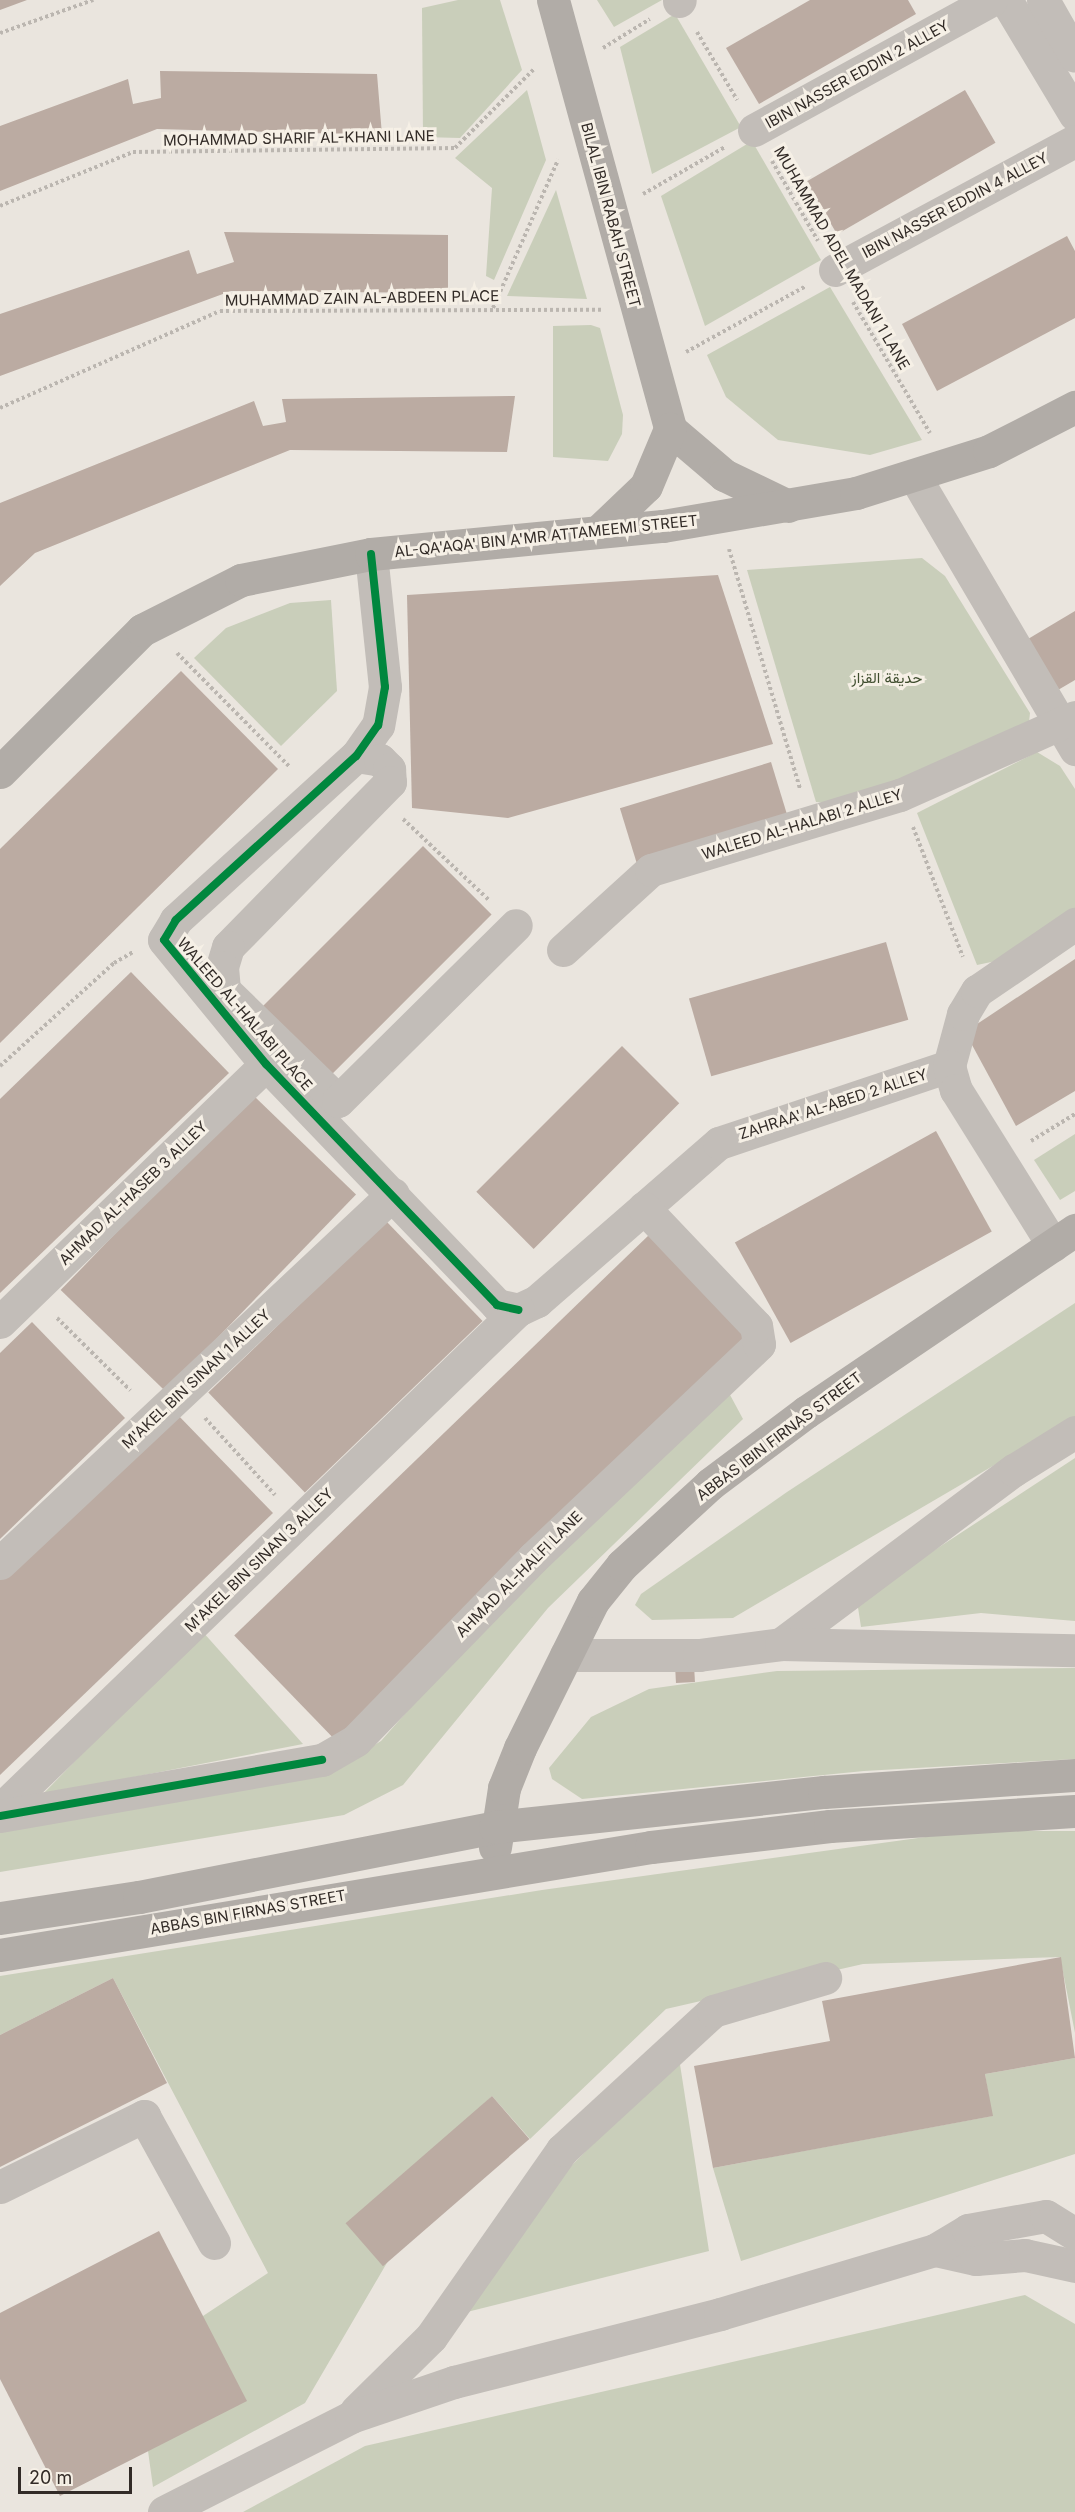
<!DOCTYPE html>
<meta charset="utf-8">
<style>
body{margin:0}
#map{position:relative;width:1075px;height:2512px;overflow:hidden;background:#eae5de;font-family:Inter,Vazirmatn,sans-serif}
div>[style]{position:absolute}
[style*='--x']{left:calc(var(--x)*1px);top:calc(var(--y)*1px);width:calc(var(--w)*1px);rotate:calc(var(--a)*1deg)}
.green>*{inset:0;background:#c9ceba}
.building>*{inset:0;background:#bbaba2;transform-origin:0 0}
.path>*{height:4px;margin-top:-2px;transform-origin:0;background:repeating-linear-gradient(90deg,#bbb6b0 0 3px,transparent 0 6px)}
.minor>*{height:33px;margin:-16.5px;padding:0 16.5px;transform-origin:16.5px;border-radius:16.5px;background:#c2bdb8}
.major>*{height:33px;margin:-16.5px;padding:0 16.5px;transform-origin:16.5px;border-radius:16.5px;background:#b1aca7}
.cycleway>*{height:8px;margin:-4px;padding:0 4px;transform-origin:4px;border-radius:4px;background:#00873e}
span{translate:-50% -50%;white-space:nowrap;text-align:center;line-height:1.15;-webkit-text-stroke:6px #f6f0e6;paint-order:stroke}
.street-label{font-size:15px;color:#322b27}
.park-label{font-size:15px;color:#3f4d2e}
.scale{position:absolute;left:18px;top:2467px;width:114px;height:27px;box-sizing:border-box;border:3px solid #322b27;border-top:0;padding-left:8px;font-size:18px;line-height:21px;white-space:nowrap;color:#322b27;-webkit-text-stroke:4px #f6f0e6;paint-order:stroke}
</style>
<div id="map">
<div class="green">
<i style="clip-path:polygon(458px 0,500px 0,522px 70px,460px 138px,423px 137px,422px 8px)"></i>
<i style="clip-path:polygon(597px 0,662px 0,614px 27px)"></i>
<i style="clip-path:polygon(675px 14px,741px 127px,652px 174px,620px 47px)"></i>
<i style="clip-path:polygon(527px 90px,546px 160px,494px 280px,486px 276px,492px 188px,455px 158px)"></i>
<i style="clip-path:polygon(752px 141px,821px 260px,705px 326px,661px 196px)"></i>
<i style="clip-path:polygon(556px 190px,587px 299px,507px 296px)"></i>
<i style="clip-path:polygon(830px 287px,922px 440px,870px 455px,778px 440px,726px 397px,707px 355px)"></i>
<i style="clip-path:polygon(591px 325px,600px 328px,623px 415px,622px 434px,608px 461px,553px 457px,553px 326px)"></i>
<i style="clip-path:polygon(922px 558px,945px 576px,1030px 713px,1028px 731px,845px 804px,816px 802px,747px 570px)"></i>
<i style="clip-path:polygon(331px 600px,337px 691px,281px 746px,194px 658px,226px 628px,290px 603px)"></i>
<i style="clip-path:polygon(1037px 752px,1060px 766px,1075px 789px,1075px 908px,996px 961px,977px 965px,917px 813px)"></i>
<i style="clip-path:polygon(1075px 1134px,1075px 1191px,1060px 1200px,1034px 1160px)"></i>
<i style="clip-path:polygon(1075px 1303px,1075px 1418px,733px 1618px,652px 1620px,635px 1605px,641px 1594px,787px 1492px)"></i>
<i style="clip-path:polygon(729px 1393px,743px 1419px,548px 1608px,403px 1785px,344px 1815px,0 1872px,0 1831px,330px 1772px,381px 1741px,524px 1579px)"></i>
<i style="clip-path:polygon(1075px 1458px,1075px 1621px,981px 1613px,861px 1627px,857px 1601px)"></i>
<i style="clip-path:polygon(202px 1631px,303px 1744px,42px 1795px)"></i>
<i style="clip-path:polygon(1075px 1668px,1075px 1759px,864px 1771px,582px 1799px,552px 1779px,549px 1768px,591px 1717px,649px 1689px,777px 1671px)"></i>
<i style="clip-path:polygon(969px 1831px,1075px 1831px,1075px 2033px,1060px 1957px,863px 1964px,666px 2009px,530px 2139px,492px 2096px,352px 2230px,388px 2261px,305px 2403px,153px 2487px,148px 2451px,203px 2316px,268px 2273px,113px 1978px,0 2035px,0 1976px,542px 1890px)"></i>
<i style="clip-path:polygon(679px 2058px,709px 2251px,459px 2314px,571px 2166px)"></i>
<i style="clip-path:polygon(1075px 2058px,1075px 2154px,741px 2261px,713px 2168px,992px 2116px,985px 2074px)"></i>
<i style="clip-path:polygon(1025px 2295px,1075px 2324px,1075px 2512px,243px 2512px,365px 2446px)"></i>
</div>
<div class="building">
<i style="clip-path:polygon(0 0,27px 0,0 10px)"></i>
<i style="clip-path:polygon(810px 0,908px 0,916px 14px,759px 104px,726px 48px)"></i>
<i style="clip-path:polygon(160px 71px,377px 74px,382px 135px,157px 129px,0 191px,0 126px,128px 79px,133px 104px,161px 98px)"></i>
<i style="left:965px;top:90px;width:61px;height:183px;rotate:60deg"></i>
<i style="clip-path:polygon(224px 232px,448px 235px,448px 293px,231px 291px,0 376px,0 314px,189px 250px,197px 274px,234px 262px)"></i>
<i style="clip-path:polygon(1067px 236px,1075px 251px,1075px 318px,937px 391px,902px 324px)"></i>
<i style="clip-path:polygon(515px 396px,507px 452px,290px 450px,35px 553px,0 586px,0 503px,254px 401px,263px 426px,286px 422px,282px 399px)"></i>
<i style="clip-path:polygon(718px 575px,773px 744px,508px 818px,412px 808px,407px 595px)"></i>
<i style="clip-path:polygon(1075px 611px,1075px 680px,1058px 690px,1028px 639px)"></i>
<i style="clip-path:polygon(181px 671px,278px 769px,0 1043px,0 849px)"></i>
<i style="left:771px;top:762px;width:59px;height:158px;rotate:73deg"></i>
<i style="left:423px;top:846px;width:97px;height:228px;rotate:45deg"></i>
<i style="left:886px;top:942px;width:81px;height:205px;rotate:74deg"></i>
<i style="clip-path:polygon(1075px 959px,1075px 1091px,1016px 1126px,965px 1032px)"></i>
<i style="clip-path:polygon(131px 972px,229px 1073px,0 1293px,0 1099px)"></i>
<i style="left:622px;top:1046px;width:81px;height:206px;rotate:45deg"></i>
<i style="left:251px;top:1093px;width:146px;height:274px;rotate:44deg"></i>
<i style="left:936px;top:1131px;width:115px;height:230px;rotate:61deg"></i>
<i style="left:386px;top:1221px;width:139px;height:247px;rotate:46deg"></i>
<i style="left:650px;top:1234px;width:145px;height:578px;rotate:46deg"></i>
<i style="clip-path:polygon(32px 1322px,125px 1418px,0 1539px,0 1353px)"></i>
<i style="clip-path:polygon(175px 1412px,273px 1513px,0 1775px,0 1580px)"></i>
<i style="left:694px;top:1664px;width:18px;height:19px;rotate:87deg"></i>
<i style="clip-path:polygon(1061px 1957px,1075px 2058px,985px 2074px,993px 2116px,713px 2168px,694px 2066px,830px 2041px,822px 2001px)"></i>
<i style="clip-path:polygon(113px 1978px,167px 2083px,0 2167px,0 2035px)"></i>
<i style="left:492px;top:2096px;width:57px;height:194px;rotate:49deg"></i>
<i style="clip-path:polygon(159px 2231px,247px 2401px,60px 2496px,0 2379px,0 2313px)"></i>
</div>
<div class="path">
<i style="--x:697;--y:32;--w:79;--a:59.5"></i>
<i style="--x:0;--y:33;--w:99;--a:-19.5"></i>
<i style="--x:603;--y:48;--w:55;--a:-31.7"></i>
<i style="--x:772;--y:161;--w:92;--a:60.1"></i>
<i style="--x:643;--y:194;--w:95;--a:-29.8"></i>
<i style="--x:0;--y:206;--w:144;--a:-22.1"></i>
<i style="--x:133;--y:152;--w:322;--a:-0.7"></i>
<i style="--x:455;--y:148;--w:112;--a:-45"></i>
<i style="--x:853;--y:302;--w:152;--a:59.6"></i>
<i style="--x:493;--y:308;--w:162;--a:-66.3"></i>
<i style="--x:686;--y:352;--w:137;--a:-28.8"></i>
<i style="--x:0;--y:408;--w:240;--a:-23.8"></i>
<i style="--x:220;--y:311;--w:381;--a:-0.2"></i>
<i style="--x:729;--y:549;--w:250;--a:73.5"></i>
<i style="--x:177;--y:653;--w:161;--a:45.3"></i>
<i style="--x:403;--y:819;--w:118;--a:43.3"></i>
<i style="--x:913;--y:827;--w:139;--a:69"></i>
<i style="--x:0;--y:1066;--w:154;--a:-42.1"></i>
<i style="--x:114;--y:963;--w:22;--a:-30"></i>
<i style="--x:1031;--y:1141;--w:52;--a:-31.5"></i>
<i style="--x:57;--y:1318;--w:103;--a:44.6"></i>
<i style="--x:205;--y:1418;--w:104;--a:47.7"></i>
</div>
<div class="minor">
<i style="--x:1006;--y:0;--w:134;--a:59"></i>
<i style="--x:1043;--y:0;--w:64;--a:60.3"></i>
<i style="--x:679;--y:1;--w:1;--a:-45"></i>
<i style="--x:754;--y:130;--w:270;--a:-28.7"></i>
<i style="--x:835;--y:270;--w:272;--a:-28.3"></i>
<i style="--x:915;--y:477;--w:316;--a:59.5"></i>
<i style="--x:371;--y:554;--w:134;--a:84"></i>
<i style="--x:385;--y:687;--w:39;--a:100"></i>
<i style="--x:378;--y:725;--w:38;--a:125"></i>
<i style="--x:356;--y:756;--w:244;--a:137.7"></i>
<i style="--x:176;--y:920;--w:23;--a:121"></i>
<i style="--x:164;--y:940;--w:161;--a:50.6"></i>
<i style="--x:266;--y:1064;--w:334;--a:46.2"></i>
<i style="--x:497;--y:1305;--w:22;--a:13"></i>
<i style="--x:518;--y:1310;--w:21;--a:-25"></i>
<i style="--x:537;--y:1301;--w:241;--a:-41"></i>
<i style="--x:719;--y:1143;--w:243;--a:-18.5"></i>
<i style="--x:949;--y:1066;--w:54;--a:-74.9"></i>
<i style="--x:963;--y:1014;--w:27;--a:-59"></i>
<i style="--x:977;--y:991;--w:119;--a:-34.4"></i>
<i style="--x:356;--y:756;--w:24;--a:9"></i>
<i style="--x:380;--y:760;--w:13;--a:45"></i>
<i style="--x:389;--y:769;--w:13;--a:86"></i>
<i style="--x:390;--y:782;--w:231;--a:134.5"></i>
<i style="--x:228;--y:947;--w:21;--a:107"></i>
<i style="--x:222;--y:967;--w:23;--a:85"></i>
<i style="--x:224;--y:990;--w:159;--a:44.2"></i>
<i style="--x:338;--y:1101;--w:250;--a:-44.7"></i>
<i style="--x:563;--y:950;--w:119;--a:-42.3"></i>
<i style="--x:651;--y:870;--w:260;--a:-16.8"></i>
<i style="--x:900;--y:795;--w:192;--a:-24"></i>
<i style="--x:949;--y:1066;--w:25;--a:74"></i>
<i style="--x:956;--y:1090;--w:183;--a:58"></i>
<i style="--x:0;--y:1322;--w:371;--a:-44.1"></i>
<i style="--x:0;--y:1563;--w:539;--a:-43.2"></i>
<i style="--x:781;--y:1644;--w:291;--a:-36.8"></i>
<i style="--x:1014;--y:1470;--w:72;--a:-31.9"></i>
<i style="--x:566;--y:1655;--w:133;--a:0"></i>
<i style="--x:699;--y:1655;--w:83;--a:-7.6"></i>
<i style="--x:781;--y:1644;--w:294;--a:1.2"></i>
<i style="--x:0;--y:1810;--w:720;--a:-43.99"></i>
<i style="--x:0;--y:1816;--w:327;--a:-9.9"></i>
<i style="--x:322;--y:1760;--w:39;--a:-30"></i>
<i style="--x:356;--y:1740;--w:254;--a:-45.8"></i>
<i style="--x:533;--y:1558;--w:311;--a:-43.4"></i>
<i style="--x:759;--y:1344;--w:18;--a:-99"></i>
<i style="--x:756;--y:1326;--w:163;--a:-133.5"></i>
<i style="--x:0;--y:2187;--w:161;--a:-26.2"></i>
<i style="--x:144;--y:2116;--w:145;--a:61.1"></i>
<i style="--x:935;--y:2250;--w:42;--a:12.4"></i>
<i style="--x:976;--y:2259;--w:49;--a:-4.7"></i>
<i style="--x:1025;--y:2255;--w:51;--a:12.4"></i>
<i style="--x:356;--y:2411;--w:105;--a:-44.6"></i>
<i style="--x:431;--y:2337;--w:228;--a:-55"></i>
<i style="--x:562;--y:2150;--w:205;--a:-42.6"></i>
<i style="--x:713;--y:2011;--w:117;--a:-16.4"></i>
<i style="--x:164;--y:2512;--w:210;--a:-26.9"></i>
<i style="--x:351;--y:2417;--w:109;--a:-18.8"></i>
<i style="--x:454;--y:2382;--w:275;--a:-14.3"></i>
<i style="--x:720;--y:2314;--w:224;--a:-16.6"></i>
<i style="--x:935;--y:2250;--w:39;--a:-31"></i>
<i style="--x:968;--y:2230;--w:79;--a:-10.2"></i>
<i style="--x:1046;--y:2216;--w:34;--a:32"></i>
</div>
<div class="major">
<i style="--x:553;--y:0;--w:445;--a:74.7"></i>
<i style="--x:670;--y:429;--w:71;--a:40.4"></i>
<i style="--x:724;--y:475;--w:71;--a:25.8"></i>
<i style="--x:601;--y:529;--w:62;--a:-43.7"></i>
<i style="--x:646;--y:486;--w:62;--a:-67.2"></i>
<i style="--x:0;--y:772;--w:201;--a:-45"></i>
<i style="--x:142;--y:630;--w:111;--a:-26.8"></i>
<i style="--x:241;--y:580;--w:133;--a:-11.3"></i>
<i style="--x:371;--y:554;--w:293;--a:-5.5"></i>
<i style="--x:663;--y:526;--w:196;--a:-9.7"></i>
<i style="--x:856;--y:493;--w:139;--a:-17.5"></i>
<i style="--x:989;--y:451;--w:97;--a:-27.1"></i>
<i style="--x:495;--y:1847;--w:60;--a:-81.3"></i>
<i style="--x:504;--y:1788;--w:43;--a:-68.2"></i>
<i style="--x:520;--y:1748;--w:164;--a:-63.6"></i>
<i style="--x:593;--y:1601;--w:46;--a:-51.1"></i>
<i style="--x:622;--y:1565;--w:120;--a:-42.6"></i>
<i style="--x:710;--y:1484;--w:120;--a:-36.9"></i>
<i style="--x:806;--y:1412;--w:325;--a:-34.1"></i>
<i style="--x:0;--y:1918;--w:141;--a:-8.6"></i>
<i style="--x:139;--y:1897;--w:363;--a:-11.1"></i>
<i style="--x:495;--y:1827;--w:331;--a:-6.1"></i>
<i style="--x:824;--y:1792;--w:252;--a:-3.9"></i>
<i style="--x:0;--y:1955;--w:660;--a:-9.42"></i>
<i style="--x:651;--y:1847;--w:180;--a:-6.7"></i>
<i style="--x:830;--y:1826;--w:245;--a:-3.5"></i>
</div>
<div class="cycleway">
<i style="--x:371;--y:554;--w:134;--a:84"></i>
<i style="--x:385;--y:687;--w:39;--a:100"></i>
<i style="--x:378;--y:725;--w:38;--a:125"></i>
<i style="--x:356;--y:756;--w:244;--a:137.7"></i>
<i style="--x:176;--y:920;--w:23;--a:121"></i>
<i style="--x:164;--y:940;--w:161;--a:50.6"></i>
<i style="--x:266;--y:1064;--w:334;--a:46.2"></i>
<i style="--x:497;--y:1305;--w:22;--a:13"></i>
<i style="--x:0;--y:1816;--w:327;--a:-9.9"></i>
</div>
<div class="street-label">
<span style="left:857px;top:74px;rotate:-29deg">IBIN NASSER EDDIN 2 ALLEY</span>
<span style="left:299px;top:138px;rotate:-1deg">MOHAMMAD SHARIF AL-KHANI LANE</span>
<span style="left:955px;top:205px;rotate:-28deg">IBIN NASSER EDDIN 4 ALLEY</span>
<span style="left:611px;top:215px;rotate:75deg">BILAL IBIN RABAH STREET</span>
<span style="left:842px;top:258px;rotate:60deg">MUHAMMAD ADEL MADANI 1 LANE</span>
<span style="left:362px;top:298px;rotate:-1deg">MUHAMMAD ZAIN AL-ABDEEN PLACE</span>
<span style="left:546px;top:536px;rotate:-6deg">AL-QA'AQA' BIN A'MR ATTAMEEMI STREET</span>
<span style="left:802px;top:824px;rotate:-17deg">WALEED AL-HALABI 2 ALLEY</span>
<span style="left:245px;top:1014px;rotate:49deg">WALEED AL-HALABI PLACE</span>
<span style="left:833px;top:1104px;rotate:-18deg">ZAHRAA' AL-ABED 2 ALLEY</span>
<span style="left:133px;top:1193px;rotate:-44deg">AHMAD AL-HASEB 3 ALLEY</span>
<span style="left:196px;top:1379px;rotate:-43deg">M'AKEL BIN SINAN 1 ALLEY</span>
<span style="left:779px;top:1436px;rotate:-37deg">ABBAS IBIN FIRNAS STREET</span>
<span style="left:259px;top:1560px;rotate:-44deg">M'AKEL BIN SINAN 3 ALLEY</span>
<span style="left:519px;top:1574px;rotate:-45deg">AHMAD AL-HALFI LANE</span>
<span style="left:248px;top:1912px;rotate:-10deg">ABBAS BIN FIRNAS STREET</span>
</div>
<div class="park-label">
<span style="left:887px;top:678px">حديقة القزاز</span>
</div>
<div class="scale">20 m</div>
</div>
